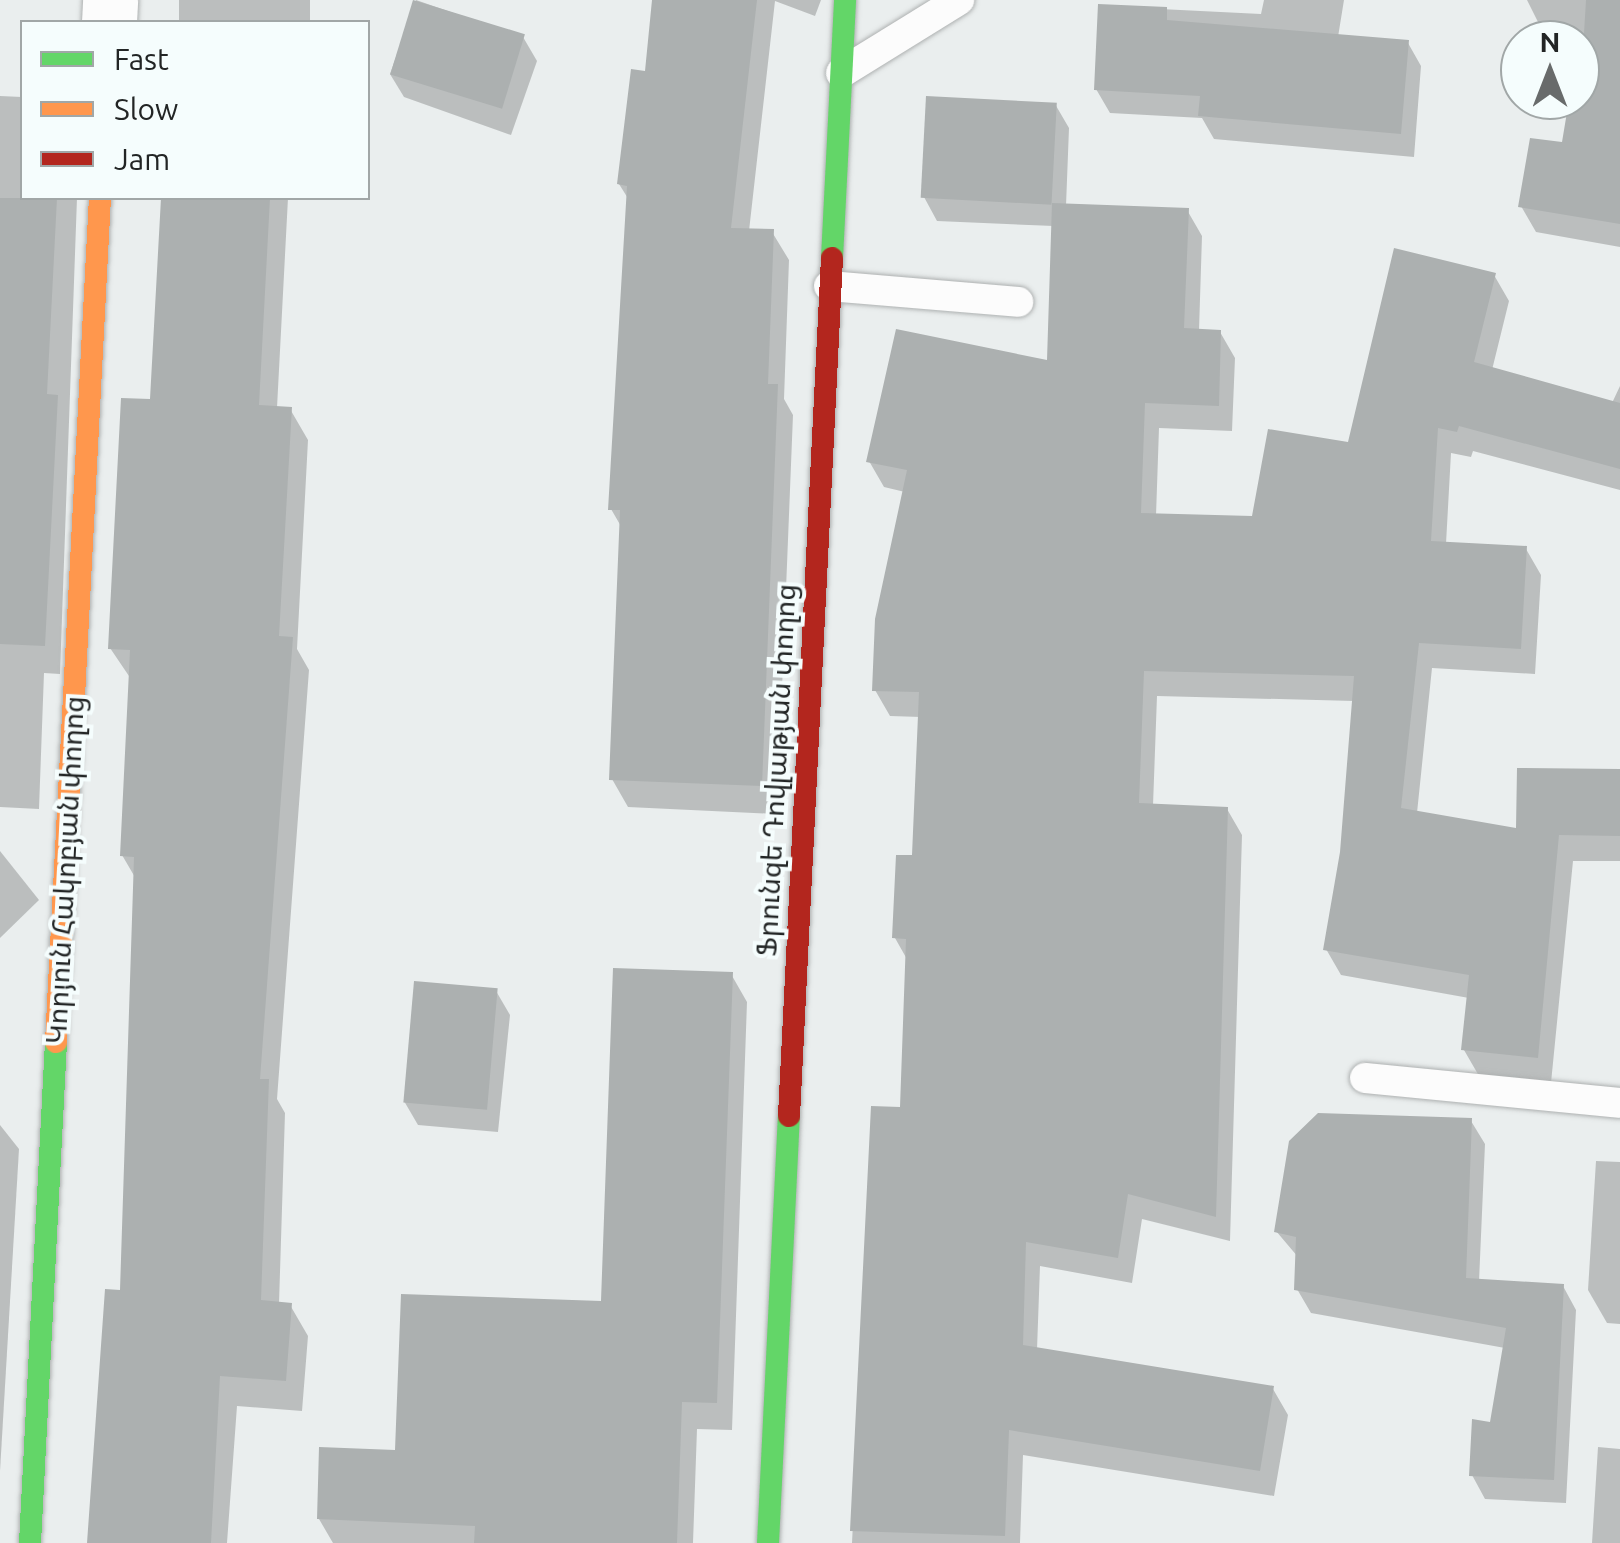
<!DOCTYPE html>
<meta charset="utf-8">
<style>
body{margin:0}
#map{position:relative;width:1620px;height:1543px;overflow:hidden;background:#eaeeee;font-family:Ubuntu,"Noto Sans Armenian",sans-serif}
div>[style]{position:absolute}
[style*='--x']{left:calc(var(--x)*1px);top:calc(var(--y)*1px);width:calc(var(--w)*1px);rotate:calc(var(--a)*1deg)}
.shadow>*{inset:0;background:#0003;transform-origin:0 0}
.building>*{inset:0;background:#acb0b0;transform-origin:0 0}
.roads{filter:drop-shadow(0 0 2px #aeb1b1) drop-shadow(0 0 2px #aeb1b1)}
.lane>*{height:30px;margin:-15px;padding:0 15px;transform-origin:15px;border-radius:15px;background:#fcfcfc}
.street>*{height:55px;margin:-27.5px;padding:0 27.5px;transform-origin:27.5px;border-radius:27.5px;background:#fcfcfc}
.fast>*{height:22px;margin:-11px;padding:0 11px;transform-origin:11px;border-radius:11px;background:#63d668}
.slow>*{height:22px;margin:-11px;padding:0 11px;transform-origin:11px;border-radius:11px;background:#ff974d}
.jam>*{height:22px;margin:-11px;padding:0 11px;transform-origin:11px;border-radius:11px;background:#b3261e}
span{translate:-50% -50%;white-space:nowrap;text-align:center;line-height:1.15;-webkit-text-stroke:8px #f5fdfd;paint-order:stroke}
.street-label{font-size:28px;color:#222525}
.legend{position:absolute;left:20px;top:20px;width:350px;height:180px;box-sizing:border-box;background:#f5fdfd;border:2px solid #a1a7a7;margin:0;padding:12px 18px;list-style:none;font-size:30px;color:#222525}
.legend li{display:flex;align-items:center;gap:20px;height:50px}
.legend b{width:50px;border:2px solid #a1a7a7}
.north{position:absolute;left:1500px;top:20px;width:100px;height:100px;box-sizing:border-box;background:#f5fdfd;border:2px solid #a1a7a7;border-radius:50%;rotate:0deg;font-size:28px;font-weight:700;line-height:40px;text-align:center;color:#222525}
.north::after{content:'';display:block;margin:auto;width:35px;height:45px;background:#686b6b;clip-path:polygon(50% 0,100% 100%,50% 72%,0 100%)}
</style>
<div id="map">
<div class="shadow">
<i style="left:179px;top:0;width:131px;height:22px"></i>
<i style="clip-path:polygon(416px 0,523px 37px,537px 61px,511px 135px,404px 97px,390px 74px)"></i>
<i style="clip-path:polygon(654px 0,821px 0,815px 16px,775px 1px,749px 231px,772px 232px,789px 260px,784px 399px,793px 415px,777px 814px,628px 807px,612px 779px,622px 528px,611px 509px,629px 200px,619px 184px,648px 74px)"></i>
<i style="clip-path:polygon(1264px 0,1344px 0,1338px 37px,1408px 43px,1421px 66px,1414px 157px,1214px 139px,1202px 118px,1110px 113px,1096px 89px,1100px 6px,1261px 14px)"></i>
<i style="clip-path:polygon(1527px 0,1620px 0,1620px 247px,1536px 232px,1521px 206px,1564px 145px,1571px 100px,1580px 100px,1582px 34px,1542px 30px)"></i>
<i style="clip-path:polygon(0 96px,22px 97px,22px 198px,77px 198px,60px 674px,44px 673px,39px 809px,0 807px)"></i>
<i style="clip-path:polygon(1055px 104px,1069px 128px,1066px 206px,1187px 210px,1202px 236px,1199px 331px,1220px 332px,1235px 358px,1232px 431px,1159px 428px,1156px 516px,1254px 519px,1350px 445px,1494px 275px,1509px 301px,1492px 370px,1612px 403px,1620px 386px,1620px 490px,1473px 451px,1471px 457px,1451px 453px,1446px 544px,1526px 549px,1541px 575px,1535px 674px,1432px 668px,1417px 813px,1519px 831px,1620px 772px,1620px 861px,1573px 861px,1551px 1083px,1479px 1076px,1464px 1050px,1469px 998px,1341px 975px,1326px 949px,1343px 853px,1354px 701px,1157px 696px,1153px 806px,1227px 809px,1242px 835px,1230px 1241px,1142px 1219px,1132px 1283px,1040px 1266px,1037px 1350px,1273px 1389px,1288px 1415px,1274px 1496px,1023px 1455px,1020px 1543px,852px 1543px,873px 1109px,902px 1110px,908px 961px,895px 938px,915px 858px,921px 717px,890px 716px,875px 690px,905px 492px,884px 487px,869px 461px,1049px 363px,1054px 226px,937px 221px,924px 197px)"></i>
<i style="clip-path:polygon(163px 198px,288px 198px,277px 408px,290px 409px,308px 440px,297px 649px,309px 670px,277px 1099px,285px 1113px,279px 1304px,290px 1305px,308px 1336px,302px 1411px,237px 1406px,227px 1543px,90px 1543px,123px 1293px,136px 879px,122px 855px,131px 679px,110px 648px,153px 402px)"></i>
<i style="clip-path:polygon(0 851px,39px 900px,0 938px)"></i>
<i style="clip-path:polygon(731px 974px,747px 1002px,732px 1430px,697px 1429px,693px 1543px,333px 1543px,319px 1519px,397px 1453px,603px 1304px)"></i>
<i style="clip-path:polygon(496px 991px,510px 1015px,498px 1132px,418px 1125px,404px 1101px)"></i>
<i style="clip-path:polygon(1471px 1121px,1485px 1144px,1479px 1282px,1563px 1286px,1576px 1310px,1566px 1503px,1485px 1499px,1472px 1475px,1492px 1425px,1505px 1348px,1311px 1313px,1297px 1289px,1298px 1257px,1276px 1231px)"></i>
<i style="clip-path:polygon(0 1125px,19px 1149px,0 1471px)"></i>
<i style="clip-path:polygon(1596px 1161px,1620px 1162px,1620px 1324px,1607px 1323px,1588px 1290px)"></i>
<i style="clip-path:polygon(1598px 1447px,1620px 1449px,1620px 1543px,1592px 1543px)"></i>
</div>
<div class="building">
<i style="left:413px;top:0;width:117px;height:78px;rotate:17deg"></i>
<i style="clip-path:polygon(652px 0,757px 0,731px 228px,774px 229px,768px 384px,778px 384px,762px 786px,609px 780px,620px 510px,608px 510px,627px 186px,617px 184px,631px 69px,645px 71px)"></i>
<i style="clip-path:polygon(1586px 0,1620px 0,1620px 224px,1518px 207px,1530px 138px,1562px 142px,1569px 100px,1580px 100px)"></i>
<i style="clip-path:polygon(1098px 4px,1167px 7px,1167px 20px,1409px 40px,1401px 134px,1198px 116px,1200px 96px,1094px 90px)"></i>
<i style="left:926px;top:96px;width:131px;height:102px;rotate:3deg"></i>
<i style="clip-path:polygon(0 198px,57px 198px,47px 394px,58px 395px,45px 646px,0 644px)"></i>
<i style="clip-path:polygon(161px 198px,270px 198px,259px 405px,292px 407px,279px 636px,293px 637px,260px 1079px,269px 1079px,261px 1300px,292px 1303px,286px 1381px,220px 1376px,211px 1543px,87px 1543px,105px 1289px,120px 1290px,134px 857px,120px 856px,130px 650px,108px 649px,121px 398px,150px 399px)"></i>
<i style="clip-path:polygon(1052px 203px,1189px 208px,1184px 328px,1221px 330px,1219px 406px,1145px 403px,1141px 513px,1252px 516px,1268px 429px,1348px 442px,1394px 248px,1496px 273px,1474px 362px,1620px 403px,1620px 469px,1459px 426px,1457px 432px,1438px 428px,1431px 541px,1527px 546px,1521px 649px,1419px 643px,1401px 808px,1516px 828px,1517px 768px,1620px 769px,1620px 836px,1559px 835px,1538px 1058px,1461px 1050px,1469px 975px,1323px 950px,1340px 852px,1354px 676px,1144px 671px,1139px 803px,1228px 807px,1216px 1217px,1128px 1194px,1118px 1258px,1026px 1242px,1023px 1345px,1274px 1386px,1260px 1471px,1009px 1430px,1005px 1536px,850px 1531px,871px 1106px,900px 1107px,906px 939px,892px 938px,896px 855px,912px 855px,919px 692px,872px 691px,875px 619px,907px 470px,866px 462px,896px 329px,1047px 360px)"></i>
<i style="clip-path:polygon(613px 968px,733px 972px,717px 1403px,682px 1402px,677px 1543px,474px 1543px,475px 1526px,317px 1519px,319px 1447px,395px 1450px,401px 1294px,601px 1301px)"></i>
<i style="left:414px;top:981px;width:84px;height:122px;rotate:5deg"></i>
<i style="clip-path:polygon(1318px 1113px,1472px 1118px,1466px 1278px,1564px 1284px,1554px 1480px,1469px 1476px,1472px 1419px,1490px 1422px,1506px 1328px,1294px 1290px,1296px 1237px,1274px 1232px,1289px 1141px)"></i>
</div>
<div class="roads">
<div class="lane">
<i style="--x:841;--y:73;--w:139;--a:-31.7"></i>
<i style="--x:829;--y:286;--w:190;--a:4.8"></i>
<i style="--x:1365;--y:1078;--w:256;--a:5.6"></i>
</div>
<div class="street">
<i style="--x:109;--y:22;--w:22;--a:-87"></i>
</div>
<div class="fast">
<i style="--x:832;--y:258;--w:258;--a:-87.1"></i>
<i style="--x:30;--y:1543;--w:502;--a:-87.03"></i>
<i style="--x:768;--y:1543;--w:428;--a:-87.2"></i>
</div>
<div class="slow">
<i style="--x:56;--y:1042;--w:845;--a:-87.02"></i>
</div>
<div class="jam">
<i style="--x:789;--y:1116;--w:859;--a:-87.13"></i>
</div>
</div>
<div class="street-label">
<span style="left:776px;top:770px;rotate:-87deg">Ֆրունզե Դովլաթյան փողոց</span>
<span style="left:65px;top:870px;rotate:-87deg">Կորյուն Հակոբյան փողոց</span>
</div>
<ul class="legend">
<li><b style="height:12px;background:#63d668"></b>Fast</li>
<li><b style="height:12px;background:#ff974d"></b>Slow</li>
<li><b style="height:12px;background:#b3261e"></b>Jam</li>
</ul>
<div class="north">N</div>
</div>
